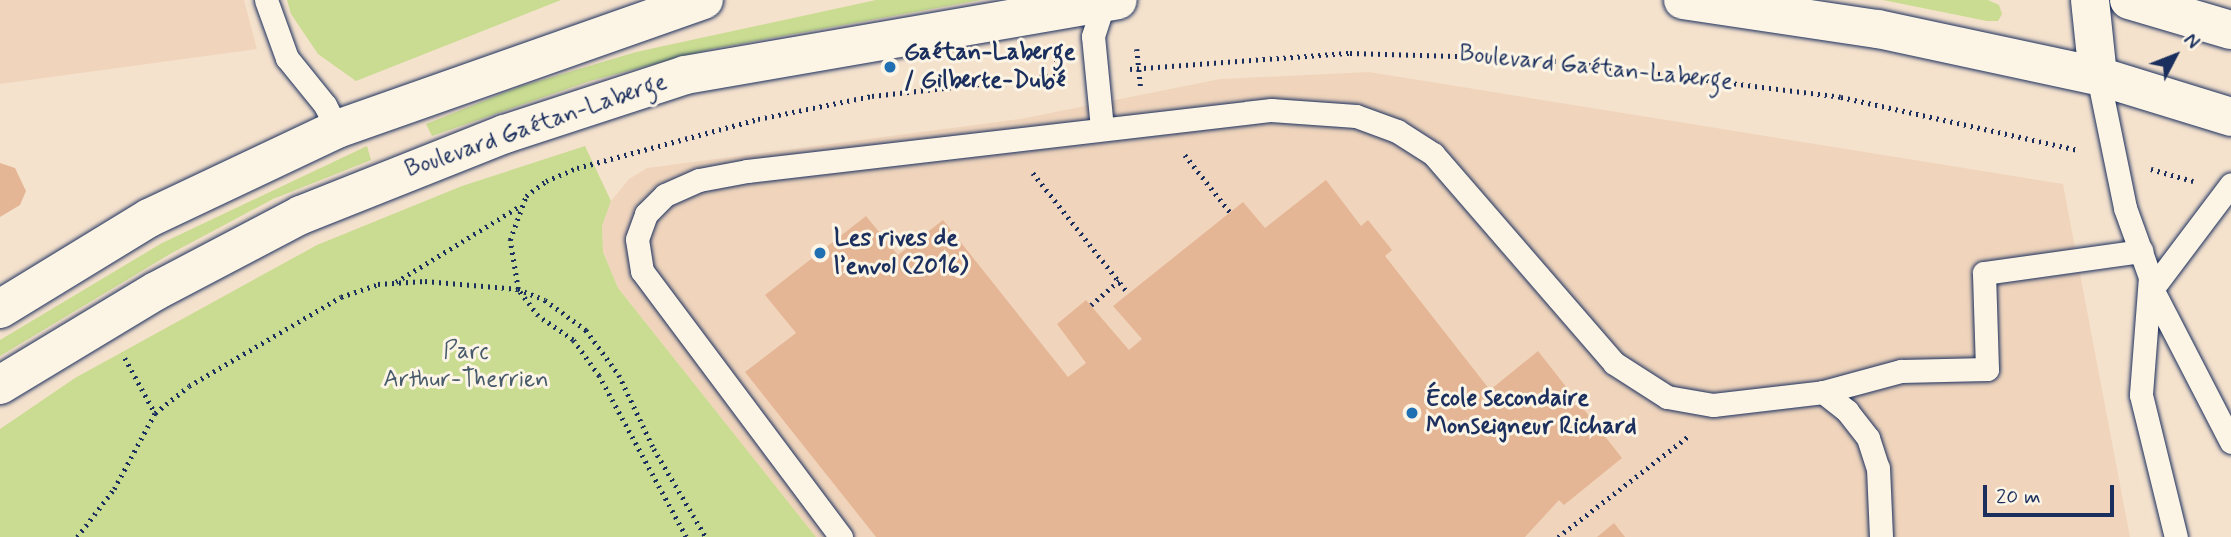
<!DOCTYPE html>
<meta charset="utf-8">
<style>
body{margin:0}
#map{position:relative;width:2231px;height:537px;overflow:hidden;background:#f5e2cd;font-family:Mynerve,sans-serif}
div>[style]{position:absolute}
[style*='--x']{left:calc(var(--x)*1px);top:calc(var(--y)*1px);width:calc(var(--w)*1px);rotate:calc(var(--a)*1deg)}
.built>*{inset:0;background:#f0d5bc}
.green>*{inset:0;background:#c9dc91}
.building>*{inset:0;background:#e5b695}
.path>*{height:4.5px;margin-top:-2.25px;transform-origin:0;background:repeating-linear-gradient(90deg,#1b2f5e 0 2px,transparent 0 7px)}
.roads{filter:drop-shadow(0 0 2px #1b2f5e) drop-shadow(0 0 2px #1b2f5e)}
.service>*{height:23px;margin:-11.5px;padding:0 11.5px;transform-origin:11.5px;border-radius:11.5px;background:#fcf5e5}
.secondary>*{height:38px;margin:-19px;padding:0 19px;transform-origin:19px;border-radius:19px;background:#fcf5e5}
.primary>*{height:38px;margin:-19px;padding:0 19px;transform-origin:19px;border-radius:19px;background:#fcf5e5}
.dots>*{width:19px;height:19px;translate:-50% -50%;box-sizing:border-box;border:4px solid #fcf5e5;border-radius:50%}
span{translate:-50% -50%;white-space:nowrap;text-align:center;line-height:1.15;-webkit-text-stroke:6px #fcf5e5;paint-order:stroke}
.poi-label{font-size:24px;color:#1b2f5e;font-weight:700}
.left{translate:0 -50%;text-align:left}
.street-label{font-size:24px;color:#1b2f5e}
.park-label{font-size:24px;color:#465a6b}
.north{position:absolute;left:2140px;top:21px;width:70px;height:70px;-webkit-text-stroke:5px #fcf5e5;paint-order:stroke;rotate:48deg;font-size:19px;font-weight:700;line-height:28px;text-align:center;color:#1b2f5e}
.north::after{content:'';display:block;margin:auto;width:24px;height:32px;background:#1b2f5e;clip-path:polygon(50% 0,100% 100%,50% 72%,0 100%)}
.scale{position:absolute;left:1983px;top:485px;width:131px;height:32px;box-sizing:border-box;border:4px solid #1b2f5e;border-top:0;padding-left:9px;font-size:21px;line-height:24px;white-space:nowrap;color:#1b2f5e;-webkit-text-stroke:5px #fcf5e5;paint-order:stroke}
</style>
<div id="map">
<div class="built">
<i style="clip-path:polygon(0 0,244px 0,257px 49px,0 84px)"></i>
<i style="clip-path:polygon(1369px 72px,2063px 184px,2130px 537px,816px 537px,618px 288px,603px 252px,602px 226px,611px 201px,629px 179px,647px 168px,1020px 119px,1220px 79px)"></i>
</div>
<div class="green">
<i style="clip-path:polygon(287px 0,561px 0,356px 81px,318px 54px,291px 14px)"></i>
<i style="clip-path:polygon(876px 0,981px 0,711px 49px,590px 81px,432px 136px,426px 124px,519px 87px,636px 52px)"></i>
<i style="clip-path:polygon(1883px 0,1988px 0,1999px 5px,2002px 14px,1998px 21px,1987px 21px)"></i>
<i style="clip-path:polygon(367px 146px,371px 160px,273px 199px,170px 254px,0 356px,0 340px,162px 243px)"></i>
<i style="clip-path:polygon(585px 146px,611px 201px,602px 226px,603px 252px,618px 288px,816px 537px,0 537px,0 429px,75px 378px,317px 245px,462px 186px)"></i>
</div>
<div class="building">
<i style="clip-path:polygon(0 163px,15px 168px,26px 191px,20px 205px,0 217px)"></i>
<i style="clip-path:polygon(1326px 180px,1361px 226px,1368px 220px,1392px 250px,1385px 256px,1490px 390px,1538px 351px,1622px 458px,1564px 505px,1559px 500px,1525px 537px,876px 537px,745px 372px,796px 333px,765px 295px,866px 216px,898px 255px,943px 220px,1068px 377px,1086px 363px,1057px 324px,1086px 300px,1129px 350px,1142px 339px,1113px 306px,1243px 202px,1265px 228px)"></i>
<i style="clip-path:polygon(1614px 523px,1625px 537px,1597px 537px)"></i>
</div>
<div class="path">
<i style="--x:1137;--y:49;--w:41;--a:84.4"></i>
<i style="--x:1056;--y:52;--w:23;--a:83"></i>
<i style="--x:1130;--y:69;--w:221;--a:-4.2"></i>
<i style="--x:1350;--y:53;--w:183;--a:1.6"></i>
<i style="--x:1533;--y:58;--w:310;--a:7.2"></i>
<i style="--x:1841;--y:97;--w:243;--a:12.6"></i>
<i style="--x:1185;--y:155;--w:73;--a:51.7"></i>
<i style="--x:2151;--y:169;--w:44;--a:15.9"></i>
<i style="--x:1033;--y:173;--w:153;--a:51.6"></i>
<i style="--x:396;--y:282;--w:145;--a:-31.5"></i>
<i style="--x:1091;--y:305;--w:37;--a:-41"></i>
<i style="--x:125;--y:358;--w:63;--a:61.4"></i>
<i style="--x:77;--y:537;--w:61;--a:-52.4"></i>
<i style="--x:114;--y:489;--w:86;--a:-61.7"></i>
<i style="--x:155;--y:413;--w:43;--a:-38.5"></i>
<i style="--x:189;--y:386;--w:176;--a:-30.4"></i>
<i style="--x:341;--y:297;--w:39;--a:-19"></i>
<i style="--x:378;--y:284;--w:47;--a:-3.7"></i>
<i style="--x:425;--y:281;--w:93;--a:4.9"></i>
<i style="--x:518;--y:289;--w:29;--a:22"></i>
<i style="--x:545;--y:300;--w:51;--a:36.2"></i>
<i style="--x:586;--y:330;--w:56;--a:53.7"></i>
<i style="--x:619;--y:375;--w:82;--a:64.7"></i>
<i style="--x:654;--y:449;--w:102;--a:59.4"></i>
<i style="--x:686;--y:537;--w:183;--a:-118.4"></i>
<i style="--x:599;--y:376;--w:44;--a:-125.8"></i>
<i style="--x:573;--y:340;--w:42;--a:-145.6"></i>
<i style="--x:538;--y:316;--w:34;--a:-127"></i>
<i style="--x:518;--y:289;--w:50;--a:-99.3"></i>
<i style="--x:510;--y:240;--w:47;--a:-70"></i>
<i style="--x:526;--y:196;--w:25;--a:-37"></i>
<i style="--x:546;--y:181;--w:34;--a:-23"></i>
<i style="--x:577;--y:168;--w:188;--a:-15.1"></i>
<i style="--x:758;--y:119;--w:116;--a:-11.4"></i>
<i style="--x:872;--y:96;--w:191;--a:-6.3"></i>
<i style="--x:1558;--y:537;--w:167;--a:-37.7"></i>
</div>
<div class="roads">
<div class="service">
<i style="--x:266;--y:0;--w:62;--a:70.1"></i>
<i style="--x:287;--y:58;--w:60;--a:51"></i>
<i style="--x:325;--y:105;--w:27;--a:63"></i>
<i style="--x:2098;--y:76;--w:135;--a:78.4"></i>
<i style="--x:2125;--y:208;--w:73;--a:70.1"></i>
<i style="--x:2150;--y:277;--w:118;--a:94.4"></i>
<i style="--x:2141;--y:395;--w:146;--a:76.2"></i>
<i style="--x:1102;--y:128;--w:92;--a:-95.6"></i>
<i style="--x:1093;--y:36;--w:36;--a:-72"></i>
<i style="--x:2152;--y:289;--w:172;--a:62.7"></i>
<i style="--x:2152;--y:289;--w:131;--a:-53"></i>
<i style="--x:1823;--y:392;--w:81;--a:-15.1"></i>
<i style="--x:1901;--y:371;--w:86;--a:-1.3"></i>
<i style="--x:1987;--y:369;--w:96;--a:-91.8"></i>
<i style="--x:1984;--y:273;--w:159;--a:-8"></i>
<i style="--x:841;--y:537;--w:332;--a:-126.8"></i>
<i style="--x:642;--y:271;--w:32;--a:-99"></i>
<i style="--x:637;--y:239;--w:27;--a:-70"></i>
<i style="--x:646;--y:214;--w:27;--a:-45"></i>
<i style="--x:665;--y:195;--w:37;--a:-24"></i>
<i style="--x:699;--y:180;--w:49;--a:-10.6"></i>
<i style="--x:747;--y:171;--w:528;--a:-6.64"></i>
<i style="--x:1271;--y:110;--w:85;--a:4"></i>
<i style="--x:1356;--y:116;--w:44;--a:20.1"></i>
<i style="--x:1397;--y:131;--w:43;--a:32.6"></i>
<i style="--x:1433;--y:154;--w:276;--a:49.1"></i>
<i style="--x:1614;--y:363;--w:63;--a:32.7"></i>
<i style="--x:1667;--y:397;--w:47;--a:9.9"></i>
<i style="--x:1713;--y:405;--w:111;--a:-6.7"></i>
<i style="--x:1823;--y:392;--w:31;--a:38"></i>
<i style="--x:1847;--y:411;--w:34;--a:52"></i>
<i style="--x:1868;--y:438;--w:32;--a:72"></i>
<i style="--x:1878;--y:468;--w:69;--a:87.5"></i>
</div>
<div class="secondary">
<i style="--x:1683;--y:0;--w:197;--a:8.5"></i>
<i style="--x:1878;--y:29;--w:225;--a:12.1"></i>
<i style="--x:2129;--y:0;--w:106;--a:16.4"></i>
<i style="--x:0;--y:309;--w:175;--a:-31.4"></i>
<i style="--x:149;--y:218;--w:208;--a:-25.3"></i>
<i style="--x:337;--y:129;--w:389;--a:-19.4"></i>
<i style="--x:0;--y:385;--w:182;--a:-31.1"></i>
<i style="--x:156;--y:291;--w:164;--a:-27.7"></i>
<i style="--x:301;--y:215;--w:219;--a:-21.7"></i>
<i style="--x:505;--y:134;--w:189;--a:-18.1"></i>
<i style="--x:685;--y:75;--w:439;--a:-9.8"></i>
</div>
<div class="primary">
<i style="--x:2090;--y:0;--w:76;--a:84"></i>
<i style="--x:2098;--y:76;--w:139;--a:17.1"></i>
</div>
</div>
<div class="dots">
<i style="left:890px;top:67px;background:#1f6fb2"></i>
<i style="left:820px;top:253px;background:#1f6fb2"></i>
<i style="left:1412px;top:413px;background:#1f6fb2"></i>
</div>
<div class="poi-label">
<span class="left" style="left:904px;top:67px">Gaétan-Laberge<br>/ Gilberte-Dubé</span>
<span class="left" style="left:834px;top:253px">Les rives de<br>l’envol (2016)</span>
<span class="left" style="left:1426px;top:413px">École secondaire<br>Monseigneur Richard</span>
</div>
<div class="street-label">
<span style="left:1596px;top:68px;rotate:6deg">Boulevard Gaétan-Laberge</span>
<span style="left:536px;top:126px;rotate:-19deg">Boulevard Gaétan-Laberge</span>
</div>
<div class="park-label">
<span style="left:466px;top:366px">Parc<br>Arthur-Therrien</span>
</div>
<div class="north">N</div>
<div class="scale">20 m</div>
</div>
